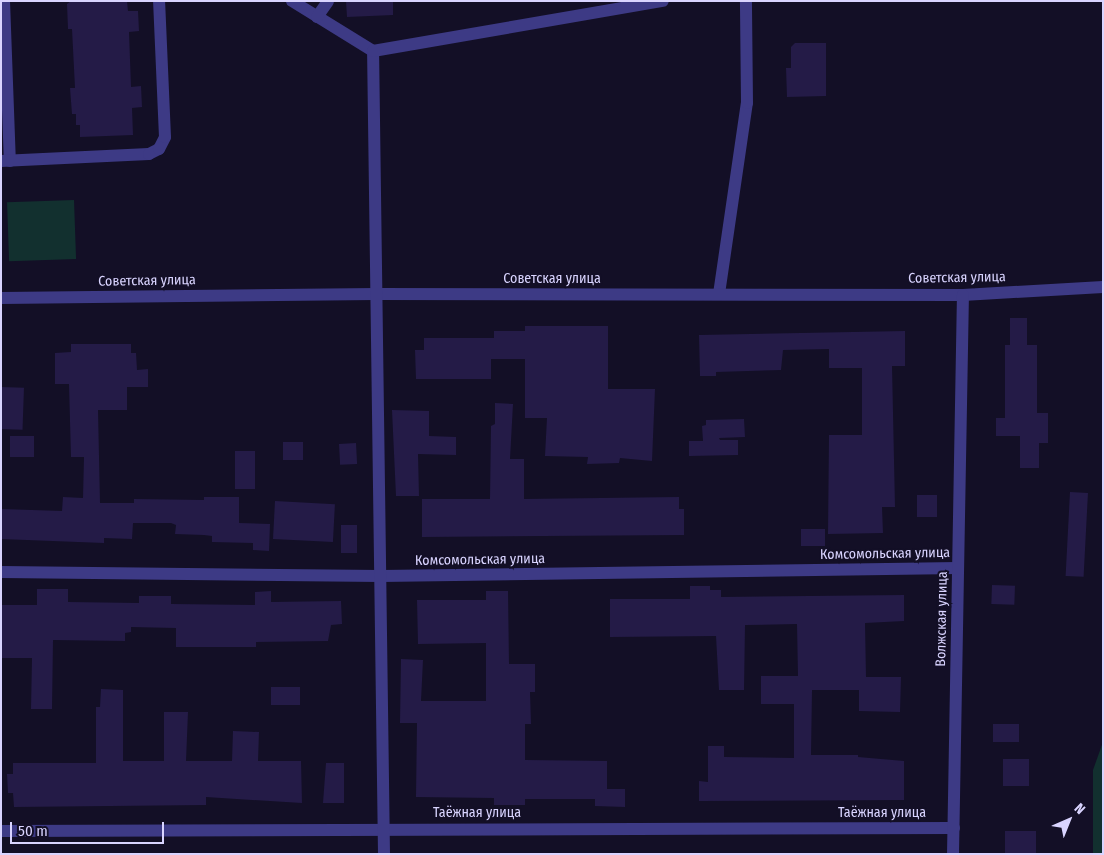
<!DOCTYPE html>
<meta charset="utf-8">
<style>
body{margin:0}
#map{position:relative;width:1104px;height:855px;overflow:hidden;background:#130f26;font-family:"Fira Sans Condensed",sans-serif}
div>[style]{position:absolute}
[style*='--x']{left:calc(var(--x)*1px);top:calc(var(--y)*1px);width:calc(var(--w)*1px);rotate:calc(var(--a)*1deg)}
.green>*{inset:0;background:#12302f;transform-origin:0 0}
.building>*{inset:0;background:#241b47;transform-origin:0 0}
.minor>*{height:12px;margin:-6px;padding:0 6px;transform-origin:6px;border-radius:6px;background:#3d3a85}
span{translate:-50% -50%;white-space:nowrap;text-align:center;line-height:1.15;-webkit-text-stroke:4px #130f26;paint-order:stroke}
.street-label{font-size:14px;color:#d9d4ff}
.frame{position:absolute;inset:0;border:2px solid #d9d4ff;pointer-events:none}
.north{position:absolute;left:1044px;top:795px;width:50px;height:50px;-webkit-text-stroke:4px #130f26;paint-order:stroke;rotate:44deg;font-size:14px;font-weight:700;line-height:20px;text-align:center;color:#d9d4ff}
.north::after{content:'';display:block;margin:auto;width:18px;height:22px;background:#d9d4ff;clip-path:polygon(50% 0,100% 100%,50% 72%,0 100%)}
.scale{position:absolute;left:10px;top:822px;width:154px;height:22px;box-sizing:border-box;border:2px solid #d9d4ff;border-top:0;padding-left:6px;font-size:15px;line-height:18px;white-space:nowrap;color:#d9d4ff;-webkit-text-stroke:4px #130f26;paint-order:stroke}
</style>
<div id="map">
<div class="green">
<i style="left:74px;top:200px;width:59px;height:67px;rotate:88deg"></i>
<i style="clip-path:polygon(1103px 742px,1103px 854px,1093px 854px,1093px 770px)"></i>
</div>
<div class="building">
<i style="clip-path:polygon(71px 1px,127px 1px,128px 11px,138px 11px,139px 31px,129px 32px,131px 87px,141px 86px,142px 107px,132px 108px,133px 135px,80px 137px,80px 125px,76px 125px,76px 114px,72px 114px,70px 88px,75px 88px,72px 29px,68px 29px,67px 4px)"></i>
<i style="clip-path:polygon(346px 1px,393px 1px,393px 15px,347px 17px)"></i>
<i style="clip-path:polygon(795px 43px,826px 43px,826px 96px,787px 97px,786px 68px,791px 68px,791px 47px)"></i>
<i style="clip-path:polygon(1010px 318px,1027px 318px,1027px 345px,1037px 345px,1037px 413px,1048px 413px,1048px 443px,1039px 443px,1039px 468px,1020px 468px,1020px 436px,996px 436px,996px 418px,1005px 418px,1005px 345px,1010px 345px)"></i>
<i style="clip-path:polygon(525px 326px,608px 326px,608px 389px,655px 389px,652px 461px,620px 458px,619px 463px,587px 464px,588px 457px,545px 456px,547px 418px,525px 418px,525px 359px,491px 359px,491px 379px,416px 379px,415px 350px,424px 350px,424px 338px,494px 338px,494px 331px,525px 331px)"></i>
<i style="clip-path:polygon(905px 331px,905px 366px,892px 366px,895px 507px,882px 507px,883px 533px,828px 534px,829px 435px,862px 435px,862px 368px,829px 368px,829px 349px,783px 350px,781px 370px,716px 372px,716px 376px,700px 376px,699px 335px)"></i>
<i style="clip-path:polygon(71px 344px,131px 344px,131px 353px,136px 353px,137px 370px,148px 369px,148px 387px,127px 387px,127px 410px,98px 410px,100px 503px,134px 503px,134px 499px,204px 500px,204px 497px,239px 497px,239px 523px,270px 524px,269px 551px,253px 550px,253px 543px,212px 542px,212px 536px,204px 535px,175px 534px,176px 525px,171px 523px,133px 523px,132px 539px,104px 538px,104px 543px,1px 539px,1px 509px,62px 511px,63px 497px,83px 498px,84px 457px,71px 457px,69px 384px,55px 384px,55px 353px,71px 352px)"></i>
<i style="left:1px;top:387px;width:23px;height:42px;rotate:2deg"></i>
<i style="clip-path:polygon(495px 403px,513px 404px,510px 459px,524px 459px,524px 499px,679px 497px,679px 509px,684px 509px,684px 535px,422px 537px,422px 499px,490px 499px,491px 426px,495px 424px)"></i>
<i style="clip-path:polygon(392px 410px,429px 411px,429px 436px,456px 437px,456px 455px,418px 454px,419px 496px,396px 496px)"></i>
<i style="clip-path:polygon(744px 419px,745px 437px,719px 438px,720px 440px,738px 440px,738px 455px,689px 456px,689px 441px,703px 441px,702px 426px,706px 425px,706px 420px)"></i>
<i style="left:10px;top:436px;width:24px;height:21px"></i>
<i style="left:283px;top:442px;width:20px;height:18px"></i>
<i style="left:356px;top:443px;width:21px;height:17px;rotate:87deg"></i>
<i style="left:235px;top:451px;width:20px;height:38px"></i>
<i style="left:1070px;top:492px;width:18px;height:84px;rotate:3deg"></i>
<i style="left:917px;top:495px;width:20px;height:22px"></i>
<i style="left:275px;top:501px;width:60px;height:38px;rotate:3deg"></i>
<i style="left:357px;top:525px;width:28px;height:16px;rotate:90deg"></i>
<i style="left:801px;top:529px;width:24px;height:17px"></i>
<i style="left:992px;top:585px;width:23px;height:19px;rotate:2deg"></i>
<i style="clip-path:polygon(690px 586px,710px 586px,710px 590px,721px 590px,721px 597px,904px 595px,904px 621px,865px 623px,866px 677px,901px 677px,900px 712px,859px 711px,859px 690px,812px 690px,811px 755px,858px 755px,858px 757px,904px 761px,904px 800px,699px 801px,699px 781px,708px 782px,708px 746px,724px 746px,724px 757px,794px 758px,794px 704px,761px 704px,761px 676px,798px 676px,797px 624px,745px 625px,744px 690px,719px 690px,716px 636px,610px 637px,610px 599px,690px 599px)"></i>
<i style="clip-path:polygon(37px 589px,68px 589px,68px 602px,139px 603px,139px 596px,171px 596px,171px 604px,255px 605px,255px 592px,271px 591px,271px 602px,341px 601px,342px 624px,331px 625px,328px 641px,256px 642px,256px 647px,176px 647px,176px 628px,131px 627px,131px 632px,125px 633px,125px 641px,53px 640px,52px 709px,31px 709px,32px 658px,1px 658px,1px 605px,37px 605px)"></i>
<i style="clip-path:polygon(486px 591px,508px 591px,509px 664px,535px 664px,535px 692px,530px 692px,531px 724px,525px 724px,525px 760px,607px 761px,607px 789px,625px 789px,625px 807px,595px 806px,595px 799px,525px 799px,525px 805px,494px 805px,494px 798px,416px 797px,417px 723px,400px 723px,401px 659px,423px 660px,421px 701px,486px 701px,486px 643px,418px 644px,417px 600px,486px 600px)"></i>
<i style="left:271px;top:687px;width:29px;height:18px"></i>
<i style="clip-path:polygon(101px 689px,123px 690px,123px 761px,164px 761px,164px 712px,188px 712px,186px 761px,232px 761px,233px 731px,259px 732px,258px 761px,301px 761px,302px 803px,206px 797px,206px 805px,14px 807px,13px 793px,8px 793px,7px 774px,13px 774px,13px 763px,96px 763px,96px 707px,100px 707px)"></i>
<i style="left:993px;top:724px;width:26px;height:18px"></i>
<i style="left:1003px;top:759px;width:26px;height:27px"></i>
<i style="clip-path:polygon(326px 763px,344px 763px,344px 803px,323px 803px)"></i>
<i style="left:1005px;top:831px;width:31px;height:23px"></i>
</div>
<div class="minor">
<i style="--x:4;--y:1;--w:160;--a:87.9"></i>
<i style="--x:292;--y:1;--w:95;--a:31.7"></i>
<i style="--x:317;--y:17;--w:19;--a:-55"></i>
<i style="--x:1;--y:161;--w:148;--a:-2.7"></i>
<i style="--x:149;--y:154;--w:11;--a:-27"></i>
<i style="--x:159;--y:149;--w:13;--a:-63"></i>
<i style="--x:165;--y:137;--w:136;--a:-92.5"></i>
<i style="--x:719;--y:294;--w:193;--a:-81.7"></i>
<i style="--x:747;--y:103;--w:102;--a:-90.6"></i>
<i style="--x:1;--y:298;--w:375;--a:-0.6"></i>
<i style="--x:376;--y:294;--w:587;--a:0.1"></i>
<i style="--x:963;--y:295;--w:140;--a:-3.3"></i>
<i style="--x:1;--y:572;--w:380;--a:0.6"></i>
<i style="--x:381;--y:576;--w:577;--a:-0.79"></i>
<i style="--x:1;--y:831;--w:953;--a:-0.18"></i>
<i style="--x:384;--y:854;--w:803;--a:-90.78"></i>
<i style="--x:373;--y:51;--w:294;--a:-9.8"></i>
<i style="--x:953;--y:854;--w:559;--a:-88.98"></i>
</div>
<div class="street-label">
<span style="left:957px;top:278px;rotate:-1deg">Советская улица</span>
<span style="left:552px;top:279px">Советская улица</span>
<span style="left:147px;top:281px;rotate:-1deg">Советская улица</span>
<span style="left:885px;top:554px;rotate:-1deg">Комсомольская улица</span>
<span style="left:480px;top:560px;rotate:-1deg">Комсомольская улица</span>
<span style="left:942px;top:619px;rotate:-89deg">Волжская улица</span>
<span style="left:477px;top:813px">Таёжная улица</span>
<span style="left:882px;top:813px">Таёжная улица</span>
</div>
<div class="frame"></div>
<div class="north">N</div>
<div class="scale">50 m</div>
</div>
